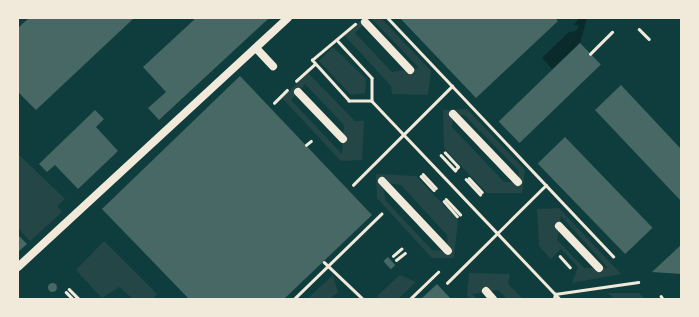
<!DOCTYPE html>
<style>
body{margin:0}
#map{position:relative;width:699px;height:317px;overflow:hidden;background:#0f3d3e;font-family:Inter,sans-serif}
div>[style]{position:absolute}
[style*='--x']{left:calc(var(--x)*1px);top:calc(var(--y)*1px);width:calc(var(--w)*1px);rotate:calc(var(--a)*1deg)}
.green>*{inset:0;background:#244646}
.water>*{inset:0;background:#0a2a2b}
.building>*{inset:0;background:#486865;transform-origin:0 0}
.round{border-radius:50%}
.path>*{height:2.5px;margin:-1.25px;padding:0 1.25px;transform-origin:1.25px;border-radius:1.25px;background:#f1e9da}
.secondary>*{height:8px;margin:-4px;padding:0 4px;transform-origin:4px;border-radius:4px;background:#f1e9da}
span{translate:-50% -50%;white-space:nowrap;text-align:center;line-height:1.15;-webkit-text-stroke:3.5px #f1e9da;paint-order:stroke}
.frame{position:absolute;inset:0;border:19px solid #f1e9da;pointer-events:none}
</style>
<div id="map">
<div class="green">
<i style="clip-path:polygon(363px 18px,370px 18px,355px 33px,392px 72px,419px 68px,371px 18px,381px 18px,431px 71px,428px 95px,392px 94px,391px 86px,345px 36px)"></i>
<i style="clip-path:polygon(333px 47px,366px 79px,365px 93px,351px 95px,319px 61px)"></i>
<i style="clip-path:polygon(evenodd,308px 73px,355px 121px,364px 121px,362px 160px,341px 161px,282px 98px,308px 73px,305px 84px,344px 125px,342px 154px,291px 100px,305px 84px)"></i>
<i style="clip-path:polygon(evenodd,467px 109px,525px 170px,522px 193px,487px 193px,444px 148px,443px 110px,467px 109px,453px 115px,464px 115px,519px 171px,518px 182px,504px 182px,452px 127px,453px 115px)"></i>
<i style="clip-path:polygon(18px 154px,65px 199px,57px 206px,62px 212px,30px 241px,18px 228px)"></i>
<i style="clip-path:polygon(evenodd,376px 174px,416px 176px,458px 220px,454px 258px,432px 258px,377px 198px,376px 174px,382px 182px,401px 185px,447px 235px,448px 251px,432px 250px,386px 201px,382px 182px)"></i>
<i style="clip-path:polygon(evenodd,559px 208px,621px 274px,572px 283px,578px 267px,561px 249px,551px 259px,539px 246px,537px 209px,559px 208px,561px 216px,608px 268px,584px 268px,557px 240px,561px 216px)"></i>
<i style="clip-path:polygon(104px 241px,157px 294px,152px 299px,133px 299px,119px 287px,102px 298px,76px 270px)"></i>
<i style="clip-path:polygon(469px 273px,510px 274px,508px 284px,523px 299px,507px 299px,498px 290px,472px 294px,477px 299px,471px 299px,467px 296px)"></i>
<i style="clip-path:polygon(333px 275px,338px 292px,330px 299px,307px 299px)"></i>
<i style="clip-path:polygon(400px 275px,416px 282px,398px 299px,379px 299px,377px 296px)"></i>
<i style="clip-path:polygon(608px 293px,639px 293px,645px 299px,614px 299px)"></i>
</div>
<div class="water">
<i style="clip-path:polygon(579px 18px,587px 18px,580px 43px,552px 69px,542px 58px,569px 32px,576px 31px,579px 26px,574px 25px)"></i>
</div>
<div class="building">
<i style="clip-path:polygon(29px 18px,134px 18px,36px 110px,18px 92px,18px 28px)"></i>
<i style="clip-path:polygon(196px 18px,269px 18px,159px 120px,148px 108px,166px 92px,143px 67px)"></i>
<i style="clip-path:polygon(400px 18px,555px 18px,558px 21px,476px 98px)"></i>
<i style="left:580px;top:43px;width:30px;height:113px;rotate:46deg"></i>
<i style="clip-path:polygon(240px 76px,372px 215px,284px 299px,189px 299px,102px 209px)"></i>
<i style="clip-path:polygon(621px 85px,681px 149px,681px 201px,595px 110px)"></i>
<i style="clip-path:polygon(95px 110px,104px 119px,96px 127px,118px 151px,78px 189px,55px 165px,47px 172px,39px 164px)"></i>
<i style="left:565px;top:137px;width:126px;height:38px;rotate:46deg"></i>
<i style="clip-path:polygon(18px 235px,27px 244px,18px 252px)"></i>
<i style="clip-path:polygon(681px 245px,681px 274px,652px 272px)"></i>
<i style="left:388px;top:257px;width:11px;height:6px;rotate:49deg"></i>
<i class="round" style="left:47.5px;top:282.5px;width:9px;height:9px"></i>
<i style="clip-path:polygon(437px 284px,451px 299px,421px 299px)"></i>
</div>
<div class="path">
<i style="--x:388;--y:18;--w:328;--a:46.6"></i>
<i style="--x:639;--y:29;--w:14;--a:45"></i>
<i style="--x:338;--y:41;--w:50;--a:47.4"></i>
<i style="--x:372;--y:78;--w:23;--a:90"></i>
<i style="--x:372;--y:101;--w:23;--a:180"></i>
<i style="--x:349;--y:101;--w:55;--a:-132.1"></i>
<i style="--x:312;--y:60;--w:56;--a:-39.9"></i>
<i style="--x:590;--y:54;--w:31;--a:-45"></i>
<i style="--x:296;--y:81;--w:25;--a:-42"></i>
<i style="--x:372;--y:101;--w:273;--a:46.5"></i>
<i style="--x:274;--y:103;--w:18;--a:-45"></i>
<i style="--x:306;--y:145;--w:6;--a:-39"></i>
<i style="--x:441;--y:155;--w:21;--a:47"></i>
<i style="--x:455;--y:170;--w:4;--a:-45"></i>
<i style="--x:458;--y:167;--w:19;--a:-133"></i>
<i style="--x:423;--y:174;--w:19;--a:47"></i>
<i style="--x:421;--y:176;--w:19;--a:47"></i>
<i style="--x:469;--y:178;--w:19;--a:47"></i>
<i style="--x:466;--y:179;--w:21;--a:47"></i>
<i style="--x:353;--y:185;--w:140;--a:-45"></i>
<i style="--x:446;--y:199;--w:21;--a:47"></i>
<i style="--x:444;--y:201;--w:20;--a:49"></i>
<i style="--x:393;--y:256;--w:11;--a:-41"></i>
<i style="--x:560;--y:256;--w:15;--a:48"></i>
<i style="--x:396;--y:260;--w:11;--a:-38"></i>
<i style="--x:324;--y:262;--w:54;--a:43.5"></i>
<i style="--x:447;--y:283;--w:139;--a:-44.7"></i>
<i style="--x:69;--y:289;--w:14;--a:45"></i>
<i style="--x:66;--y:292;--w:10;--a:45"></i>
<i style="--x:661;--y:296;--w:4;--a:56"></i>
<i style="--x:294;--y:299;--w:122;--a:-44.3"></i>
<i style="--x:410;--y:299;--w:39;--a:-44"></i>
<i style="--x:554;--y:299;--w:5;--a:-79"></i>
<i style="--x:555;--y:294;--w:84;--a:-8.2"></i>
</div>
<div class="secondary">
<i style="--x:365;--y:22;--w:66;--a:46.8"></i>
<i style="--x:256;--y:48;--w:25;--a:47"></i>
<i style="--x:298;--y:92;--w:65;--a:46.2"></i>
<i style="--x:453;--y:114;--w:94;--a:46.3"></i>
<i style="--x:382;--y:181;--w:96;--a:46.7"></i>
<i style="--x:559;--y:226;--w:58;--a:46.4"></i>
<i style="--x:18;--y:267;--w:367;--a:-42.7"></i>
<i style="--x:486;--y:291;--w:11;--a:49"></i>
</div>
<div class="frame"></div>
</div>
